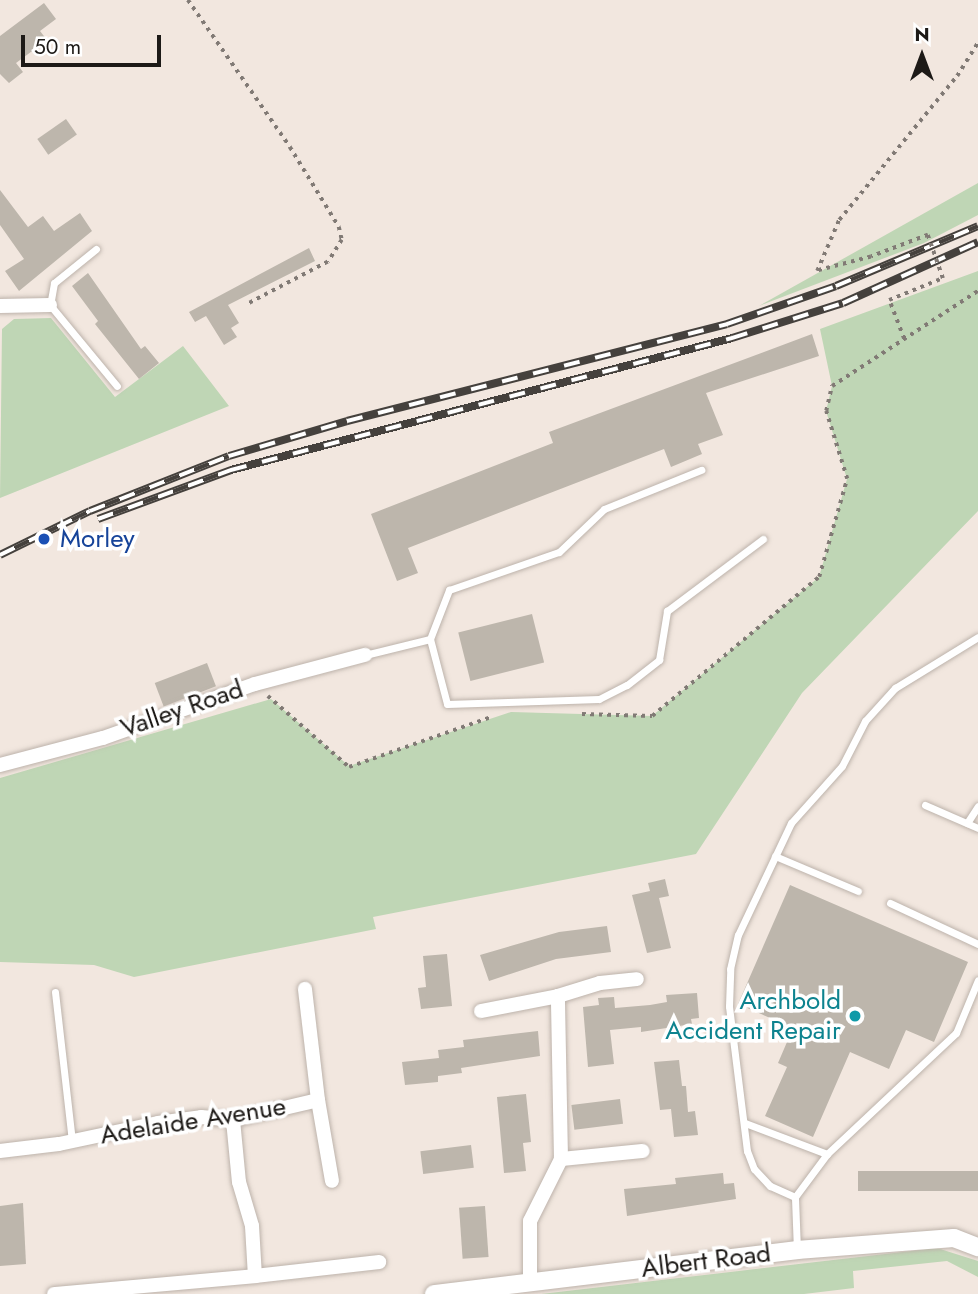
<!DOCTYPE html>
<style>
body{margin:0}
#map{position:relative;width:978px;height:1294px;overflow:hidden;background:#f2e7df;font-family:Jost,sans-serif}
div>[style]{position:absolute}
[style*='--x']{left:calc(var(--x)*1px);top:calc(var(--y)*1px);width:calc(var(--w)*1px);rotate:calc(var(--a)*1deg)}
.green>*{inset:0;background:#bfd6b5}
.building>*{inset:0;background:#bdb6ac;transform-origin:0 0}
.path>*{height:3.5px;margin-top:-1.75px;transform-origin:0;background:repeating-linear-gradient(90deg,#817a75 0 3.5px,transparent 0 8.5px)}
.roads{filter:drop-shadow(0 0 2px #bdb3ab) drop-shadow(0 0 2px #bdb3ab)}
.service>*{height:7px;margin:-3.5px;padding:0 3.5px;transform-origin:3.5px;border-radius:3.5px;background:#fff}
.minor>*{height:14px;margin:-7px;padding:0 7px;transform-origin:7px;border-radius:7px;background:#fff}
.tertiary>*{height:18px;margin:-9px;padding:0 9px;transform-origin:9px;border-radius:9px;background:#fff}
.rail>*{height:8px;margin-top:-4px;transform-origin:0;background:repeating-linear-gradient(90deg,#fff 0 16px,#45413d 0 32px);box-sizing:border-box;border-block:2px solid #45413d}
.path-bridge>*{height:3.5px;margin-top:-1.75px;transform-origin:0;background:repeating-linear-gradient(90deg,#817a75 0 3.5px,transparent 0 8.5px)}
.dots>*{width:19px;height:19px;translate:-50% -50%;box-sizing:border-box;border:4px solid #fff;border-radius:50%}
span{translate:-50% -50%;white-space:nowrap;text-align:center;line-height:1.15;-webkit-text-stroke:7px #fff;paint-order:stroke}
.transit-label{font-size:26px;color:#164399}
.left{translate:0 -50%;text-align:left}
.street-label{font-size:26px;color:#1d1a17}
.culture-label{font-size:26px;color:#0d838f}
.right{translate:-100% -50%;text-align:right}
.north{position:absolute;left:887px;top:21px;width:70px;height:70px;-webkit-text-stroke:5px #fff;paint-order:stroke;rotate:0deg;font-size:19px;font-weight:700;line-height:28px;text-align:center;color:#1d1a17}
.north::after{content:'';display:block;margin:auto;width:24px;height:32px;background:#1d1a17;clip-path:polygon(50% 0,100% 100%,50% 72%,0 100%)}
.scale{position:absolute;left:21px;top:35px;width:140px;height:32px;box-sizing:border-box;border:4px solid #1d1a17;border-top:0;padding-left:9px;font-size:21px;line-height:24px;white-space:nowrap;color:#1d1a17;-webkit-text-stroke:5px #fff;paint-order:stroke}
</style>
<div id="map">
<div class="green">
<i style="clip-path:polygon(978px 183px,978px 215px,924px 243px,759px 306px)"></i>
<i style="clip-path:polygon(978px 271px,978px 511px,802px 693px,696px 854px,373px 917px,376px 929px,134px 977px,94px 965px,0 962px,0 778px,271px 699px,349px 766px,511px 712px,652px 716px,819px 577px,847px 479px,826px 411px,832px 386px,820px 329px)"></i>
<i style="clip-path:polygon(51px 318px,115px 397px,183px 346px,229px 406px,0 498px,2px 329px,14px 319px)"></i>
<i style="clip-path:polygon(937px 1248px,978px 1261px,978px 1277px,947px 1261px,853px 1271px,854px 1288px,804px 1294px,541px 1294px)"></i>
</div>
<div class="building">
<i style="clip-path:polygon(44px 3px,56px 19px,40px 31px,47px 40px,16px 63px,23px 72px,9px 83px,0 74px,0 36px)"></i>
<i style="left:66px;top:119px;width:19px;height:35px;rotate:55deg"></i>
<i style="clip-path:polygon(0 190px,28px 227px,43px 216px,54px 231px,80px 213px,92px 231px,19px 291px,5px 271px,24px 259px,0 225px)"></i>
<i style="clip-path:polygon(309px 248px,315px 261px,228px 305px,239px 323px,231px 328px,237px 337px,224px 345px,206px 316px,195px 322px,189px 312px)"></i>
<i style="clip-path:polygon(88px 273px,141px 349px,145px 346px,159px 363px,139px 379px,95px 324px,98px 321px,72px 286px)"></i>
<i style="clip-path:polygon(812px 334px,819px 356px,706px 393px,723px 435px,698px 444px,702px 454px,671px 467px,664px 449px,408px 548px,418px 573px,397px 581px,371px 514px,553px 443px,549px 432px)"></i>
<i style="left:532px;top:614px;width:50px;height:76px;rotate:76deg"></i>
<i style="left:207px;top:663px;width:25px;height:56px;rotate:69deg"></i>
<i style="clip-path:polygon(665px 879px,669px 896px,659px 898px,671px 948px,647px 953px,632px 895px,650px 891px,648px 883px)"></i>
<i style="clip-path:polygon(790px 885px,968px 962px,934px 1042px,906px 1030px,889px 1069px,850px 1052px,813px 1137px,765px 1116px,787px 1067px,778px 1063px,793px 1028px,738px 1004px)"></i>
<i style="clip-path:polygon(607px 926px,611px 952px,556px 959px,489px 981px,480px 955px,559px 932px)"></i>
<i style="clip-path:polygon(447px 954px,452px 1006px,421px 1009px,418px 988px,426px 987px,423px 956px)"></i>
<i style="clip-path:polygon(697px 993px,699px 1018px,691px 1019px,692px 1024px,641px 1032px,641px 1027px,610px 1030px,614px 1064px,588px 1067px,583px 1007px,599px 1005px,598px 998px,614px 997px,615px 1008px,650px 1005px,667px 1002px,666px 995px)"></i>
<i style="clip-path:polygon(538px 1031px,540px 1056px,461px 1068px,462px 1073px,438px 1076px,438px 1082px,405px 1085px,402px 1062px,439px 1058px,438px 1050px,464px 1047px,463px 1040px)"></i>
<i style="clip-path:polygon(679px 1060px,682px 1086px,686px 1086px,688px 1112px,695px 1111px,698px 1135px,674px 1137px,671px 1109px,660px 1110px,654px 1062px)"></i>
<i style="clip-path:polygon(526px 1094px,531px 1142px,523px 1143px,526px 1171px,504px 1173px,497px 1097px)"></i>
<i style="left:620px;top:1099px;width:25px;height:49px;rotate:83deg"></i>
<i style="left:471px;top:1145px;width:23px;height:51px;rotate:83deg"></i>
<i style="left:978px;top:1171px;width:20px;height:120px;rotate:90deg"></i>
<i style="clip-path:polygon(723px 1173px,724px 1184px,734px 1183px,736px 1199px,627px 1216px,624px 1189px,676px 1184px,675px 1178px)"></i>
<i style="clip-path:polygon(23px 1203px,26px 1264px,0 1266px,0 1206px)"></i>
<i style="left:485px;top:1206px;width:51px;height:26px;rotate:86deg"></i>
</div>
<div class="path">
<i style="--x:188;--y:0;--w:179;--a:55.2"></i>
<i style="--x:290;--y:147;--w:94;--a:58.5"></i>
<i style="--x:339;--y:227;--w:13;--a:77"></i>
<i style="--x:342;--y:240;--w:26;--a:122"></i>
<i style="--x:328;--y:262;--w:93;--a:152.3"></i>
<i style="--x:928;--y:235;--w:61;--a:158.9"></i>
<i style="--x:871;--y:257;--w:56;--a:165.5"></i>
<i style="--x:817;--y:271;--w:56;--a:-66.7"></i>
<i style="--x:839;--y:220;--w:186;--a:-50.7"></i>
<i style="--x:957;--y:76;--w:39;--a:-58"></i>
<i style="--x:904;--y:339;--w:42;--a:-111"></i>
<i style="--x:889;--y:300;--w:58;--a:-22.2"></i>
<i style="--x:268;--y:696;--w:108;--a:41.2"></i>
<i style="--x:349;--y:767;--w:151;--a:-19.4"></i>
<i style="--x:582;--y:714;--w:70;--a:1.6"></i>
<i style="--x:652;--y:716;--w:217;--a:-39.8"></i>
<i style="--x:819;--y:577;--w:102;--a:-74.1"></i>
<i style="--x:847;--y:479;--w:71;--a:-107.2"></i>
<i style="--x:826;--y:411;--w:26;--a:-77"></i>
<i style="--x:832;--y:386;--w:174;--a:-33.1"></i>
</div>
<div class="roads">
<div class="service">
<i style="--x:96;--y:249;--w:54;--a:141"></i>
<i style="--x:54;--y:283;--w:22;--a:100"></i>
<i style="--x:50;--y:305;--w:105;--a:50.4"></i>
<i style="--x:430;--y:639;--w:67;--a:75.3"></i>
<i style="--x:447;--y:704;--w:152;--a:-1.9"></i>
<i style="--x:599;--y:699;--w:31;--a:-27"></i>
<i style="--x:627;--y:685;--w:41;--a:-38"></i>
<i style="--x:659;--y:660;--w:50;--a:-80.7"></i>
<i style="--x:667;--y:611;--w:120;--a:-36.9"></i>
<i style="--x:365;--y:655;--w:67;--a:-13.8"></i>
<i style="--x:430;--y:639;--w:53;--a:-68.8"></i>
<i style="--x:449;--y:590;--w:116;--a:-19.1"></i>
<i style="--x:559;--y:552;--w:62;--a:-43.7"></i>
<i style="--x:604;--y:509;--w:105;--a:-21.9"></i>
<i style="--x:925;--y:805;--w:58;--a:23.5"></i>
<i style="--x:967;--y:823;--w:20;--a:-57"></i>
<i style="--x:775;--y:856;--w:90;--a:22.9"></i>
<i style="--x:890;--y:903;--w:97;--a:25"></i>
<i style="--x:55;--y:992;--w:150;--a:83.5"></i>
<i style="--x:745;--y:1123;--w:88;--a:20.7"></i>
<i style="--x:795;--y:1197;--w:27;--a:-156"></i>
<i style="--x:770;--y:1186;--w:23;--a:-133"></i>
<i style="--x:754;--y:1169;--w:19;--a:-111"></i>
<i style="--x:747;--y:1151;--w:146;--a:-97.1"></i>
<i style="--x:729;--y:1006;--w:37;--a:-88"></i>
<i style="--x:730;--y:969;--w:35;--a:-77"></i>
<i style="--x:738;--y:935;--w:124;--a:-64.7"></i>
<i style="--x:791;--y:823;--w:76;--a:-48.2"></i>
<i style="--x:842;--y:766;--w:51;--a:-62.9"></i>
<i style="--x:865;--y:721;--w:45;--a:-47.7"></i>
<i style="--x:895;--y:688;--w:97;--a:-31.6"></i>
<i style="--x:797;--y:1250;--w:53;--a:-92.2"></i>
<i style="--x:795;--y:1197;--w:54;--a:-53.3"></i>
<i style="--x:827;--y:1154;--w:177;--a:-43.2"></i>
<i style="--x:956;--y:1033;--w:57;--a:-67.5"></i>
</div>
<div class="minor">
<i style="--x:0;--y:306;--w:50;--a:-1.1"></i>
<i style="--x:0;--y:765;--w:106;--a:-14.7"></i>
<i style="--x:103;--y:738;--w:161;--a:-19.6"></i>
<i style="--x:255;--y:684;--w:114;--a:-14.8"></i>
<i style="--x:481;--y:1011;--w:78;--a:-11"></i>
<i style="--x:318;--y:1100;--w:82;--a:80.2"></i>
<i style="--x:233;--y:1120;--w:62;--a:84.5"></i>
<i style="--x:239;--y:1182;--w:46;--a:73.5"></i>
<i style="--x:252;--y:1226;--w:50;--a:86.6"></i>
<i style="--x:255;--y:1276;--w:125;--a:-6.4"></i>
<i style="--x:0;--y:1151;--w:59;--a:-6.8"></i>
<i style="--x:59;--y:1144;--w:101;--a:-12"></i>
<i style="--x:158;--y:1123;--w:43;--a:-7.9"></i>
<i style="--x:201;--y:1117;--w:32;--a:5"></i>
<i style="--x:233;--y:1120;--w:87;--a:-13.2"></i>
<i style="--x:318;--y:1100;--w:112;--a:-96.7"></i>
<i style="--x:561;--y:1159;--w:82;--a:-5.6"></i>
<i style="--x:530;--y:1282;--w:61;--a:-90"></i>
<i style="--x:530;--y:1221;--w:69;--a:-63.4"></i>
<i style="--x:561;--y:1159;--w:163;--a:-91.1"></i>
<i style="--x:558;--y:996;--w:44;--a:-17.2"></i>
<i style="--x:600;--y:983;--w:37;--a:-6"></i>
<i style="--x:54;--y:1294;--w:202;--a:-5.1"></i>
</div>
<div class="tertiary">
<i style="--x:434;--y:1294;--w:366;--a:-6.9"></i>
<i style="--x:797;--y:1250;--w:157;--a:-4.4"></i>
<i style="--x:954;--y:1238;--w:26;--a:21"></i>
</div>
</div>
<div class="rail">
<i style="--x:98;--y:519;--w:142;--a:-20.2"></i>
<i style="--x:231;--y:470;--w:518;--a:-14.76"></i>
<i style="--x:732;--y:338;--w:116;--a:-17.5"></i>
<i style="--x:843;--y:303;--w:148;--a:-24.3"></i>
<i style="--x:0;--y:555;--w:100;--a:-26.1"></i>
<i style="--x:90;--y:511;--w:149;--a:-21.6"></i>
<i style="--x:229;--y:456;--w:123;--a:-16.5"></i>
<i style="--x:347;--y:421;--w:392;--a:-14.3"></i>
<i style="--x:727;--y:324;--w:115;--a:-19.2"></i>
<i style="--x:836;--y:286;--w:154;--a:-22.9"></i>
</div>
<div class="path-bridge">
<i style="--x:928;--y:235;--w:46;--a:70.8"></i>
</div>
<div class="dots">
<i style="left:44px;top:539px;background:#1a4fb4"></i>
<i style="left:855px;top:1016px;background:#0f9aa8"></i>
</div>
<div class="transit-label">
<span class="left" style="left:60px;top:539px">Morley</span>
</div>
<div class="street-label">
<span style="left:182px;top:709px;rotate:-19deg">Valley Road</span>
<span style="left:193px;top:1121px;rotate:-9deg">Adelaide Avenue</span>
<span style="left:706px;top:1261px;rotate:-7deg">Albert Road</span>
</div>
<div class="culture-label">
<span class="right" style="left:841px;top:1016px">Archbold<br>Accident Repair</span>
</div>
<div class="north">N</div>
<div class="scale">50 m</div>
</div>
